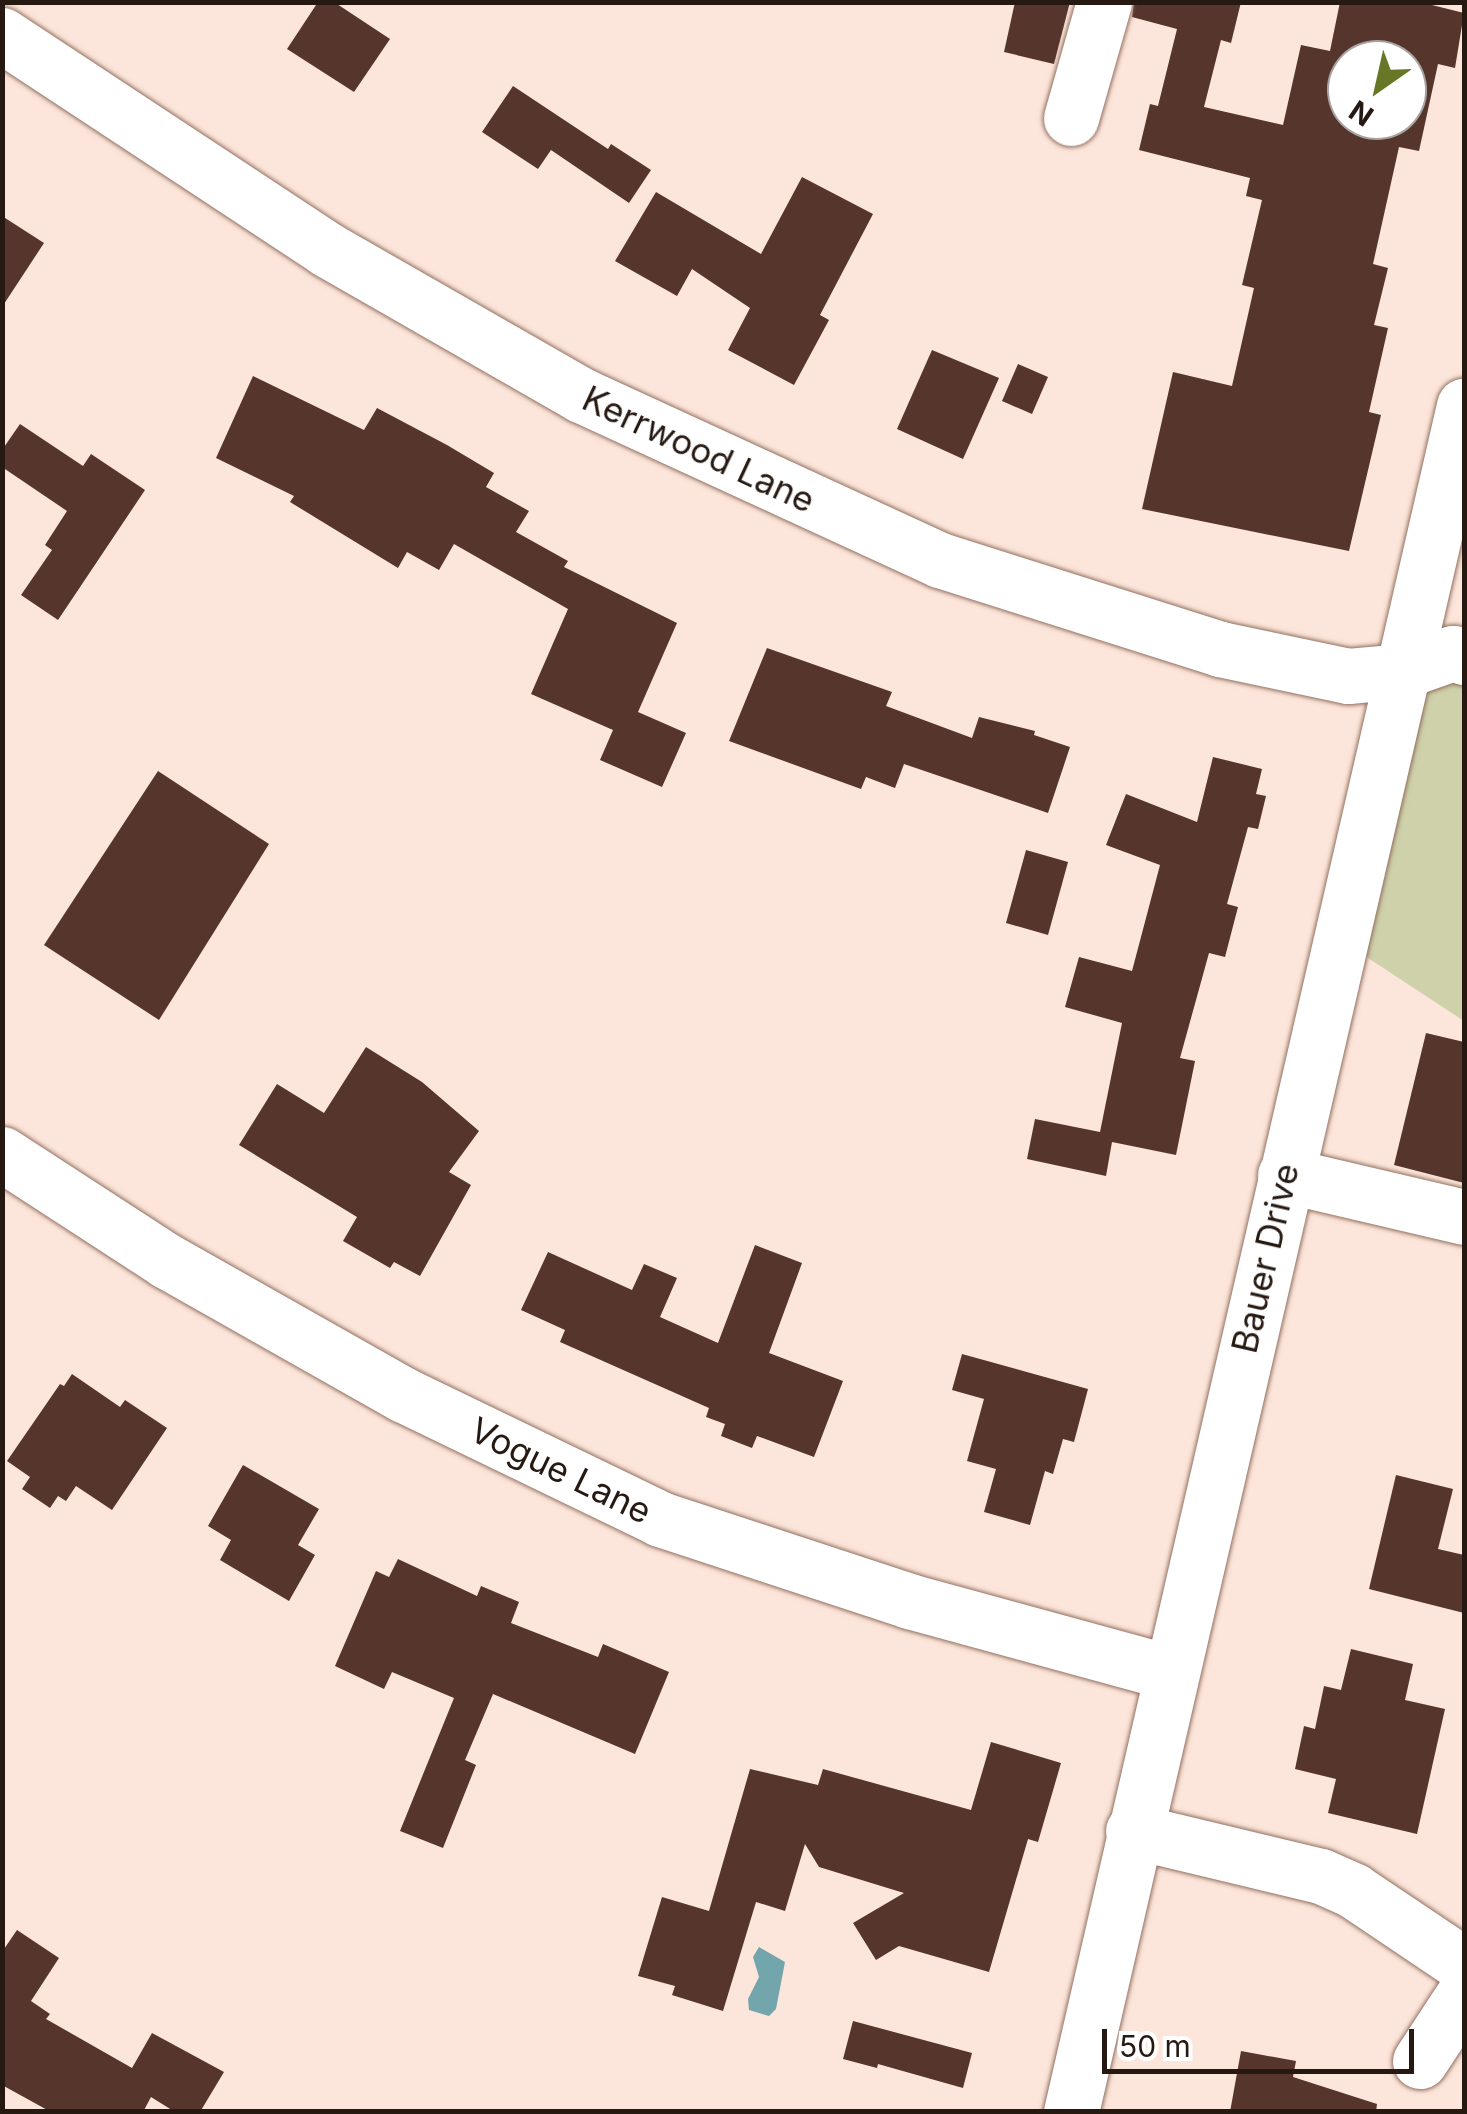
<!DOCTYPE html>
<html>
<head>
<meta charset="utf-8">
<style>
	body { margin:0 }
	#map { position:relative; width:1467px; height:2114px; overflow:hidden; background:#fce5da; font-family:Inter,sans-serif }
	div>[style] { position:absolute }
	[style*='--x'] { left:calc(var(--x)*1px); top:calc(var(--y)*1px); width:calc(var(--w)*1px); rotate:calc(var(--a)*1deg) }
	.green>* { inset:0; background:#ced1aa }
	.water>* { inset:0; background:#72a6ac }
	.building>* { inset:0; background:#55352c }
	.roads { filter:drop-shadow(0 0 2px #927060) drop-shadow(0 0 2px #927060) }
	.minor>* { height:55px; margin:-27.5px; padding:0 27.5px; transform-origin:27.5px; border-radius:27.5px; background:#fff }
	span { translate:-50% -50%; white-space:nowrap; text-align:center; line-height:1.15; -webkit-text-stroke:10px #fff; paint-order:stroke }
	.street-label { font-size:35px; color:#261912 }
	.frame { position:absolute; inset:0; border:5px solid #261912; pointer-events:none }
	.north { position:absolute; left:1327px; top:40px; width:100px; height:100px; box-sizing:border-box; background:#fff; border:2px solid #a8a3a0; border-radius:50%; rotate:214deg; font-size:28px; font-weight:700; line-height:40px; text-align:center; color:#261912 }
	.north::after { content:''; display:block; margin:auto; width:35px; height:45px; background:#667726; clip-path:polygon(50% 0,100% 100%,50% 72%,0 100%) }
	.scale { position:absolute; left:1102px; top:2029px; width:312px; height:45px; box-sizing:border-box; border:5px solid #261912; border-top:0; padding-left:12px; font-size:30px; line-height:35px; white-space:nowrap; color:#261912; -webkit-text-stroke:8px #fff; paint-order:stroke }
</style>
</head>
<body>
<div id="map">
	<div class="green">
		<i style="clip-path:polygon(1455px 679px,1464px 685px,1464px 1021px,1362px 954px,1426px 692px)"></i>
	</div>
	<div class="water">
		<i style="clip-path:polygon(759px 1947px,785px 1962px,776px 2009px,769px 2016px,749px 2010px,748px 1999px,759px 1977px,753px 1957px)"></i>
	</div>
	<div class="building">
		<i style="clip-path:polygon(318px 2px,334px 2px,390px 39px,354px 92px,287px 49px)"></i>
		<i style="clip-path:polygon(1015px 2px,1070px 2px,1054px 64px,1004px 52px)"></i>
		<i style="clip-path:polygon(evenodd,1134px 2px,1241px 2px,1231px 43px,1221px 40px,1204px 107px,1283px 125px,1301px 45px,1330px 51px,1340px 2px,1420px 2px,1464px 13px,1455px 68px,1438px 64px,1419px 151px,1399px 147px,1373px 264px,1388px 268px,1374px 325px,1388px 328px,1369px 412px,1381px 415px,1349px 551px,1142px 509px,1173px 372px,1232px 386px,1254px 288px,1242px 285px,1262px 200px,1246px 196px,1250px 178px,1139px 150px,1150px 104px,1158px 106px,1177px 29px,1132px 17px,1134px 2px,1347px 60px,1407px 60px,1407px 120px,1347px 120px,1347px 60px)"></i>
		<i style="clip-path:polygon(513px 86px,608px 149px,611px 144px,651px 170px,629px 203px,551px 150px,538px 169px,482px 132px)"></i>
		<i style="clip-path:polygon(802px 177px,873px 214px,820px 315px,829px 320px,794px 385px,728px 350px,750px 308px,692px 269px,677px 296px,615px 261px,656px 192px,761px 254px)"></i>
		<i style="clip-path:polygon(2px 216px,44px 243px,2px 307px)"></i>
		<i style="clip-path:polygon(932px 350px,999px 378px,963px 459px,897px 429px)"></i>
		<i style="clip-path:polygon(1018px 364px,1048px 377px,1032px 414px,1002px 401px)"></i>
		<i style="clip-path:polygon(253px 376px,364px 430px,377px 408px,447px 445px,494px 473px,486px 487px,529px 511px,516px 532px,568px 561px,564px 567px,677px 623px,638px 712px,686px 733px,662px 787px,600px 760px,613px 730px,531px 694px,568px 609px,454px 544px,439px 570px,407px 552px,398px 568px,290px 502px,294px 496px,216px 458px)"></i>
		<i style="clip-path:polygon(20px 424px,83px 466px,91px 454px,145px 490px,58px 620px,21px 595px,52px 550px,45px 545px,67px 511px,2px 467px,2px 450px)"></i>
		<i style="clip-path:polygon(767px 648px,892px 692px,886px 706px,972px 738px,979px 717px,1035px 731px,1034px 735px,1070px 747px,1048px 813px,904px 764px,895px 788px,866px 777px,861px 789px,729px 741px)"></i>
		<i style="clip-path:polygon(1213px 757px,1262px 769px,1256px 794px,1266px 796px,1258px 829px,1248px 827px,1227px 904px,1238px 907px,1225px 957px,1209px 953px,1180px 1058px,1195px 1061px,1176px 1155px,1112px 1142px,1106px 1176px,1027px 1159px,1035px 1119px,1100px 1132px,1122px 1023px,1065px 1007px,1079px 957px,1132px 971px,1160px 865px,1106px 845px,1126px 794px,1197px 822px)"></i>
		<i style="clip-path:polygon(158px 771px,269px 844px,159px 1020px,44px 945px)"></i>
		<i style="clip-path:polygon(1026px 850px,1068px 862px,1048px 935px,1006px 923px)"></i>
		<i style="clip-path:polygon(1426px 1033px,1464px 1042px,1464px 1183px,1394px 1165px)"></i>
		<i style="clip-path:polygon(366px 1047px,422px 1082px,479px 1131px,449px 1172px,471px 1185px,420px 1276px,394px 1262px,390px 1268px,343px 1241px,357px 1217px,239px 1145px,277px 1084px,324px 1113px)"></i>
		<i style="clip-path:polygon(755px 1245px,802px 1263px,769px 1353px,843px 1381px,814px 1457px,757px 1436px,752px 1448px,721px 1436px,725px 1424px,706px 1417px,709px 1408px,560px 1342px,565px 1330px,521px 1310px,548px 1252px,632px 1290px,644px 1264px,677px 1278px,660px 1317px,718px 1343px)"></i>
		<i style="clip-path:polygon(962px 1354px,1088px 1389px,1074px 1442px,1063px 1439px,1053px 1474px,1045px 1471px,1030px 1525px,984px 1512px,996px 1469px,967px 1461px,984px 1399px,952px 1390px)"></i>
		<i style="clip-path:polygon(72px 1374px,120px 1407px,125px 1400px,167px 1428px,112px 1510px,76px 1486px,66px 1501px,58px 1496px,50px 1508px,22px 1489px,30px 1477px,7px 1461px,60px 1384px,64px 1386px)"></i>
		<i style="clip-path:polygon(243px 1465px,319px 1509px,298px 1545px,315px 1555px,289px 1601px,220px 1560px,231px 1540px,208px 1526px)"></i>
		<i style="clip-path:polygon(1396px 1475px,1453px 1489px,1438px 1549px,1464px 1555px,1464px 1613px,1369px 1589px)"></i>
		<i style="clip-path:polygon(398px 1559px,477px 1596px,481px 1586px,519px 1602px,511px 1623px,598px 1657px,603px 1644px,669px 1672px,635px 1754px,493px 1694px,465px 1760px,476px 1765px,443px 1848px,400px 1831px,454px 1698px,392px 1672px,384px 1689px,335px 1666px,376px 1571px,389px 1577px)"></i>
		<i style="clip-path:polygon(1351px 1649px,1413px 1664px,1405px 1700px,1445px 1709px,1417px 1834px,1328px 1813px,1336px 1779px,1295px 1769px,1304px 1726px,1315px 1729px,1324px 1686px,1341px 1690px)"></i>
		<i style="clip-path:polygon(991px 1742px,1061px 1763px,1038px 1842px,1028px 1839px,989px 1972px,899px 1946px,876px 1960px,853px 1923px,904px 1893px,819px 1867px,805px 1844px,785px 1911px,756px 1902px,723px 2011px,672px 1995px,675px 1986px,638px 1976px,662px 1897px,709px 1911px,750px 1769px,818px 1785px,823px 1769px,971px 1810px)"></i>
		<i style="clip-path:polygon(17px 1930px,59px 1958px,31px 2001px,50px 2014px,46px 2019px,132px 2068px,152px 2033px,224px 2072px,200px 2112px,175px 2112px,151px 2097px,143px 2112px,51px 2112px,2px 2085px,2px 1952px)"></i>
		<i style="clip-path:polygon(853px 2021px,972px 2053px,963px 2088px,878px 2064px,877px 2068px,843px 2059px)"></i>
		<i style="clip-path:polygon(1241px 2051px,1296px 2061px,1293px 2077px,1377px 2104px,1376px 2112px,1230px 2112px)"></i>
	</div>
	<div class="roads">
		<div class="minor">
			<i style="--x:2;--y:35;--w:391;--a:33.4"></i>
			<i style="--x:328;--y:250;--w:292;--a:29.8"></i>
			<i style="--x:581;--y:395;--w:395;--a:24.7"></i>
			<i style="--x:940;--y:560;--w:294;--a:17.6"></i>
			<i style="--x:1220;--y:649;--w:131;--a:11.9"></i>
			<i style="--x:1348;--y:676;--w:54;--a:-5.3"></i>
			<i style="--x:1402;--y:671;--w:54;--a:-19.4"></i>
			<i style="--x:1453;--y:653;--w:12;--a:20"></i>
			<i style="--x:1071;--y:118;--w:121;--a:-74.1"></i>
			<i style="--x:2;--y:1154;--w:197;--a:33"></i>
			<i style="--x:167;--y:1261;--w:272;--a:29.5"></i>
			<i style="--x:404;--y:1395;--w:284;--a:25.8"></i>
			<i style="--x:660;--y:1519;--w:262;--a:18.2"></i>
			<i style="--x:909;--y:1601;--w:270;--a:15.3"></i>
			<i style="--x:1285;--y:1175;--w:184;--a:13.2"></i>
			<i style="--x:1133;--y:1831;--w:193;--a:13.5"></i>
			<i style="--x:1321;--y:1876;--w:36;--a:24"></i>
			<i style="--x:1354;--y:1891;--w:133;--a:33.9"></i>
			<i style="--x:1420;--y:2061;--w:80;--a:-56.7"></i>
			<i style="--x:1071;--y:2112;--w:1751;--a:-77.03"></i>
		</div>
	</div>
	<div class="street-label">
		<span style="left:699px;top:449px;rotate:25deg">Kerrwood Lane</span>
		<span style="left:1265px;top:1258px;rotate:-77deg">Bauer Drive</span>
		<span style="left:561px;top:1470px;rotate:26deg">Vogue Lane</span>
	</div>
	<div class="frame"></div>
	<div class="north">N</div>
	<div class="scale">50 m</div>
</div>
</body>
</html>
